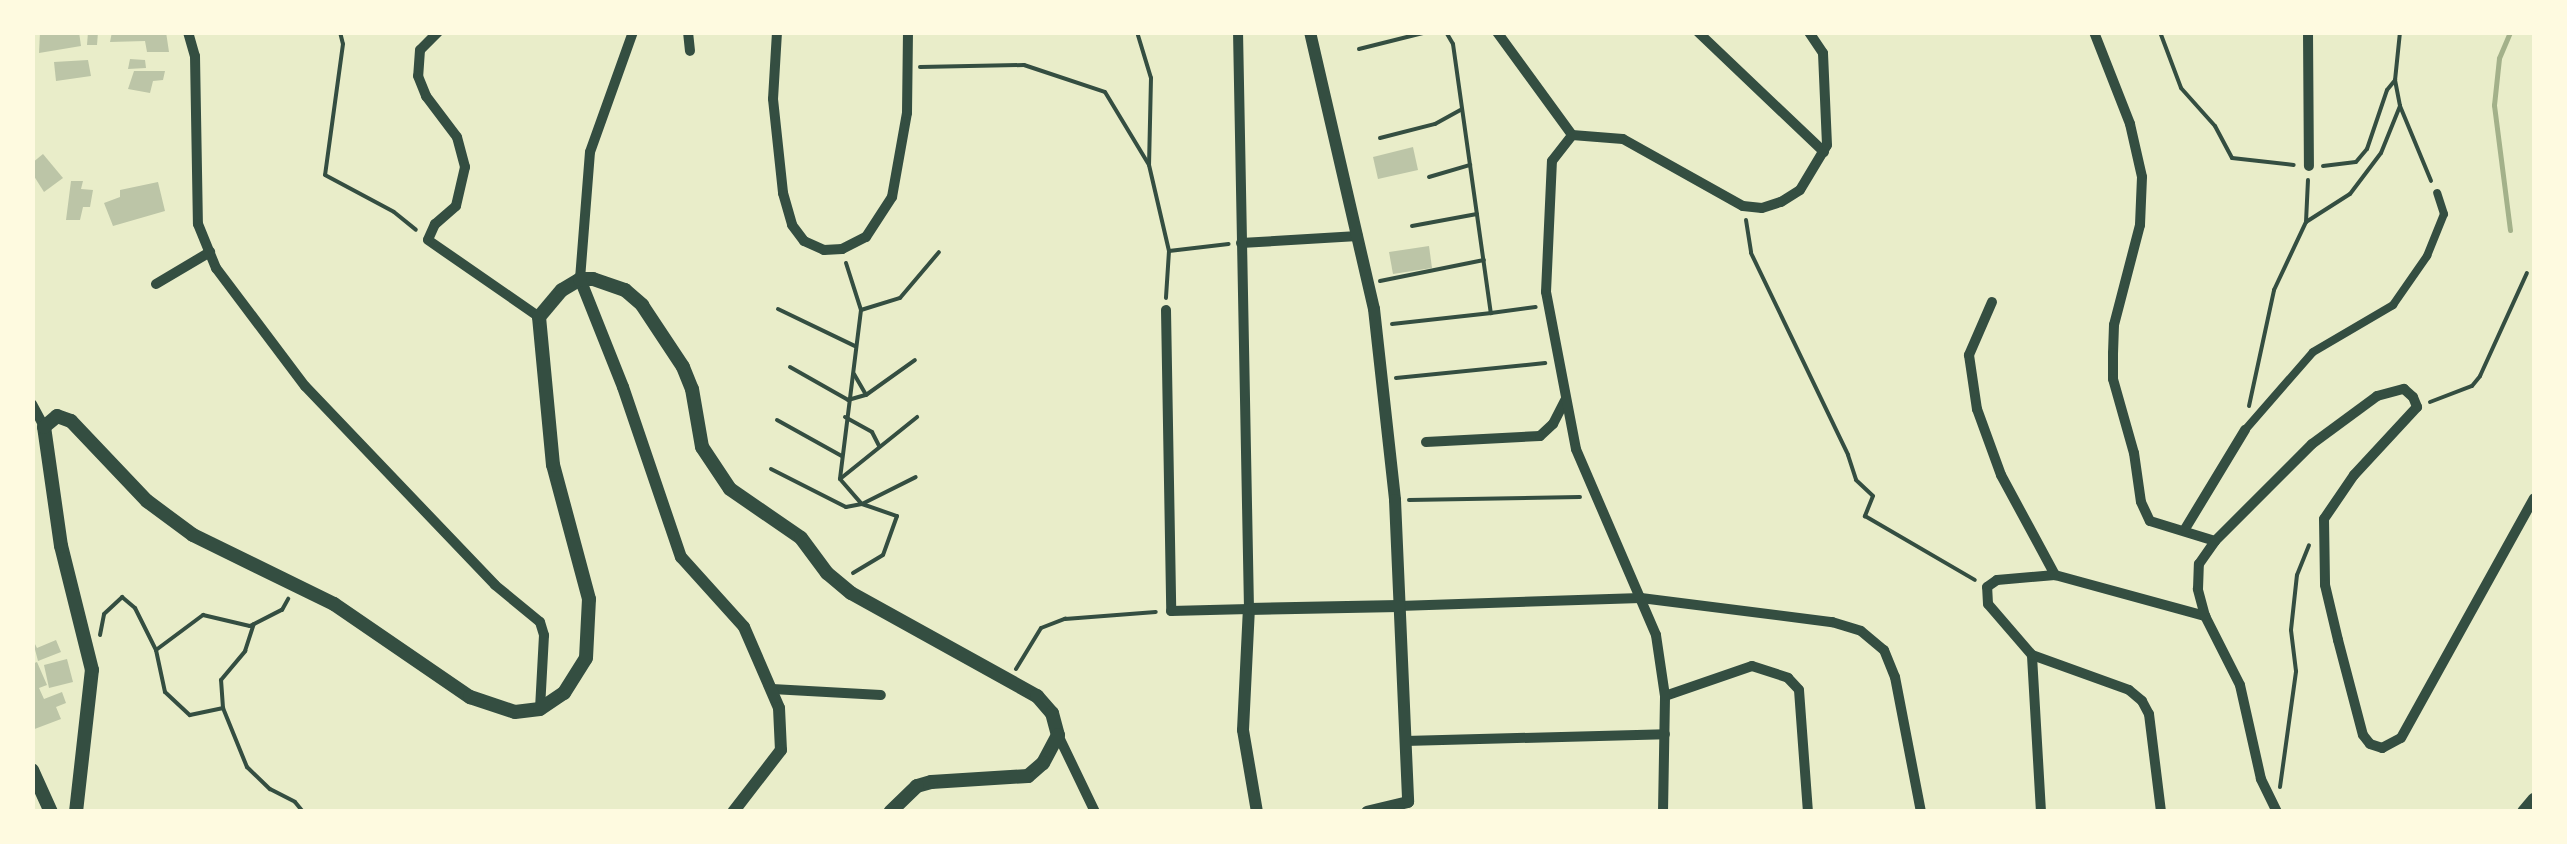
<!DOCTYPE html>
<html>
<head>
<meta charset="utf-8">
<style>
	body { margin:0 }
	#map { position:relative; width:2567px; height:844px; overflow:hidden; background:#e9edc9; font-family:"Fira Sans",sans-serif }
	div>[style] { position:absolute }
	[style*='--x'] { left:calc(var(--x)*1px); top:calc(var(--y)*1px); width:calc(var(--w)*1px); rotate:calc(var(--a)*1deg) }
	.stream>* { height:5px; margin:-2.5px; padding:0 2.5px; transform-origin:2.5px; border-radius:2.5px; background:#a3b18a }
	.building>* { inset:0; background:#bcc5a7 }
	.path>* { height:4px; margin:-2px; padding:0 2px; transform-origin:2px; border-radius:2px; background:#344e41 }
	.pedestrian>* { height:8px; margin:-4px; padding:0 4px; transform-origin:4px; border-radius:4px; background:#344e41 }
	.minor>* { height:10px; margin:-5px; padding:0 5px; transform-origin:5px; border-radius:5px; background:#344e41 }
	.tertiary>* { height:12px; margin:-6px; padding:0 6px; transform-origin:6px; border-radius:6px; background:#344e41 }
	.secondary>* { height:14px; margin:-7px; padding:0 7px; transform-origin:7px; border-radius:7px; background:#344e41 }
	span { translate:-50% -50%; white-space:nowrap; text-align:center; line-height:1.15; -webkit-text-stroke:10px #fefae0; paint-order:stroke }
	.frame { position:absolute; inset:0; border:35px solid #fefae0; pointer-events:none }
</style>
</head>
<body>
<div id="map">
	<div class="stream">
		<i style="--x:2510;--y:230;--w:126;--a:-97.3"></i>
		<i style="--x:2494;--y:105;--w:47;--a:-83.9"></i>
		<i style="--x:2499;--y:58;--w:28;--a:-67"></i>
	</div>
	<div class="building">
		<i style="clip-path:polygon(40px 32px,79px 32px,81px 46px,39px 53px)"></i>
		<i style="clip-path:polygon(88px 32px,98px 32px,97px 45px,87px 45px)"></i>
		<i style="clip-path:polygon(112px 32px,166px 32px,169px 52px,147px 52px,145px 41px,110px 42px)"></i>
		<i style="clip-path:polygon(130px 59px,145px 60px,146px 68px,128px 69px)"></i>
		<i style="clip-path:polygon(88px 60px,91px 76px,56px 81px,54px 62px)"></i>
		<i style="clip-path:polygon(134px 71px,165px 71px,163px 80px,153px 81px,150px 93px,128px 89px)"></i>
		<i style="clip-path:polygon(1413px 147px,1418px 170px,1378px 179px,1373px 157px)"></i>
		<i style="clip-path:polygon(43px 154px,63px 178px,44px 192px,32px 173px,32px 163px)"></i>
		<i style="clip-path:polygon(71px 181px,83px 181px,81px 189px,93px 190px,90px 207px,83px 207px,80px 220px,66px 220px)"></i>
		<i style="clip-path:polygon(158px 182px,165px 211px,113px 226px,104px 203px,120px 197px,120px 190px)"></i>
		<i style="clip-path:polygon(1429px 246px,1432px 268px,1393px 274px,1389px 252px)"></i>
		<i style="clip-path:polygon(32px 638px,37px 648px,56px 640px,61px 652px,38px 661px)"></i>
		<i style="clip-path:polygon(67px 659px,73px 682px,49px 688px,44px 665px)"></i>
		<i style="clip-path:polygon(37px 662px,47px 685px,39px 688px,44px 699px,62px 692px,66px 703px,56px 707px,61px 719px,32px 730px,32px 664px)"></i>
	</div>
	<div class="path">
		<i style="--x:340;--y:32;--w:12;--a:76"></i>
		<i style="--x:343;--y:44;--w:132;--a:97.8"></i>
		<i style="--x:325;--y:175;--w:78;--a:28.2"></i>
		<i style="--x:394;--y:212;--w:28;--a:39"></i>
		<i style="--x:1137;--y:32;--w:48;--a:73.1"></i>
		<i style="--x:1151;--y:78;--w:87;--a:91.3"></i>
		<i style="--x:1149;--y:165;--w:88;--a:76.9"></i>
		<i style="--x:1169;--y:251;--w:47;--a:93.7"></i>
		<i style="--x:1446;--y:32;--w:14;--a:60"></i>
		<i style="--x:1453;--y:44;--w:272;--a:82"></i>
		<i style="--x:1491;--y:313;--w:45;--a:-7.6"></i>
		<i style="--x:2160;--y:32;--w:60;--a:69.4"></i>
		<i style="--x:2181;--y:88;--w:51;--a:48.2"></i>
		<i style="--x:2215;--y:126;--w:36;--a:62"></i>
		<i style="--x:2232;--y:158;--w:62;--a:6.4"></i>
		<i style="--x:2400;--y:32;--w:48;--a:95.9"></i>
		<i style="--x:2395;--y:80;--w:26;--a:79"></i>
		<i style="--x:2400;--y:106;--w:81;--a:67.5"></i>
		<i style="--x:1359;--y:49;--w:70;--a:-14"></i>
		<i style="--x:920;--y:67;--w:104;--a:-1.1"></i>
		<i style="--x:1024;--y:65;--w:85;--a:18.4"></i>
		<i style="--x:1105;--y:92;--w:85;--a:58.9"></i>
		<i style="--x:1380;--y:138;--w:57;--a:-14.3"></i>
		<i style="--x:1435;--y:124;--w:29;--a:-29"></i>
		<i style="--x:2323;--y:166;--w:33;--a:-7"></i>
		<i style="--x:2356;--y:162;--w:17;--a:-50"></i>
		<i style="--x:2367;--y:149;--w:62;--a:-71.3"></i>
		<i style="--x:2387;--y:90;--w:13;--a:-51"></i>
		<i style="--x:1429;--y:177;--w:43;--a:-16.3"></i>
		<i style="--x:1746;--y:220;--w:33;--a:81"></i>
		<i style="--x:1751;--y:253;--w:224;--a:64.3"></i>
		<i style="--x:1848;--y:455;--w:26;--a:72"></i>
		<i style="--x:1856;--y:480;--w:23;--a:43"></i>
		<i style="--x:1873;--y:496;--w:22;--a:112"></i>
		<i style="--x:1865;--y:516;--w:127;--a:30.2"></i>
		<i style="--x:2306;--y:222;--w:52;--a:-32.5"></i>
		<i style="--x:2350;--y:194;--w:51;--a:-52.9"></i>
		<i style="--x:2381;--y:153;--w:51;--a:-68"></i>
		<i style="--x:1412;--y:226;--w:66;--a:-10.5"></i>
		<i style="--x:1169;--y:251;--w:60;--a:-6.7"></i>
		<i style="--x:846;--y:263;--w:49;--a:72.3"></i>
		<i style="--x:861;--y:310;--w:170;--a:97.1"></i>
		<i style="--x:840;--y:479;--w:33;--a:49"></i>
		<i style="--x:862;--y:504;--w:37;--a:19"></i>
		<i style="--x:897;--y:516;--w:41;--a:109.7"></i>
		<i style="--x:883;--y:555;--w:35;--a:149"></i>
		<i style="--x:1380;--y:281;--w:106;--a:-11.4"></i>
		<i style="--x:778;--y:309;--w:85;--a:25.7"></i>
		<i style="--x:861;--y:310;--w:41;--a:-17.1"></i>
		<i style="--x:900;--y:298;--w:60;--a:-49.7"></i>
		<i style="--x:1392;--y:324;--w:100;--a:-6.3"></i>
		<i style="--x:790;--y:367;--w:67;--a:29.6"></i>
		<i style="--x:848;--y:400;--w:19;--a:-16"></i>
		<i style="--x:854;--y:374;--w:24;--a:60"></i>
		<i style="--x:866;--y:395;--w:60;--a:-35.5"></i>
		<i style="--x:1396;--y:378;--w:150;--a:-5.7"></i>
		<i style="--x:2430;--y:402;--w:45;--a:-20.9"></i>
		<i style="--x:2472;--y:386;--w:13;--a:-51"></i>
		<i style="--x:2480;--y:376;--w:113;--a:-65.5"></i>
		<i style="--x:2249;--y:406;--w:119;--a:-77.8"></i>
		<i style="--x:2274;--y:290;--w:75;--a:-64.8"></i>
		<i style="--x:2306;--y:222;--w:42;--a:-87.3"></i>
		<i style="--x:845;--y:417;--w:31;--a:29"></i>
		<i style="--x:872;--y:432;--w:16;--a:63"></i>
		<i style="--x:777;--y:420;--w:74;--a:29"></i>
		<i style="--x:771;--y:469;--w:84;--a:26.9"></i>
		<i style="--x:846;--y:507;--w:16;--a:-11"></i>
		<i style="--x:862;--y:504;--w:60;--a:-26.6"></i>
		<i style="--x:840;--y:479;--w:99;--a:-38.8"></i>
		<i style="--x:1409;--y:500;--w:171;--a:-1"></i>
		<i style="--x:100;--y:635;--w:21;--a:-79"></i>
		<i style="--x:104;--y:614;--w:25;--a:-43"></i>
		<i style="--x:122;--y:597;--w:17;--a:40"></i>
		<i style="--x:135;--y:608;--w:47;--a:63.4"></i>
		<i style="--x:156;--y:650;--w:59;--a:-36.7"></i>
		<i style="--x:203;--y:615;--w:48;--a:13.2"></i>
		<i style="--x:250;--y:626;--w:36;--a:-27"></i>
		<i style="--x:282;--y:610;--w:13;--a:-61"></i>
		<i style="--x:156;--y:650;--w:43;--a:77.9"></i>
		<i style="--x:165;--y:692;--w:34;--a:43"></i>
		<i style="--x:190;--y:715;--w:34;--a:-12"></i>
		<i style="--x:223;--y:708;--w:64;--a:67.9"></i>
		<i style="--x:247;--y:767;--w:32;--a:44"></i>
		<i style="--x:270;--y:789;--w:28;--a:27"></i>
		<i style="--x:295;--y:802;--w:13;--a:51"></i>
		<i style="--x:1016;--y:669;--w:48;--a:-58.6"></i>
		<i style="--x:1041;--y:628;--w:26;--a:-21"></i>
		<i style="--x:1065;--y:619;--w:91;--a:-4.4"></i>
		<i style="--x:223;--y:708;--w:28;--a:-94"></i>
		<i style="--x:221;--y:680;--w:38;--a:-50"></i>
		<i style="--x:245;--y:651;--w:28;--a:-72"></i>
		<i style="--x:2280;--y:787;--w:117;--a:-82.1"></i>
		<i style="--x:2296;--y:671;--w:41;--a:-97"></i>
		<i style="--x:2291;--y:630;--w:55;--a:-83.8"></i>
		<i style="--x:2297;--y:575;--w:32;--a:-68"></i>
	</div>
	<div class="pedestrian">
		<i style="--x:2245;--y:430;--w:103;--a:-48.9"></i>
		<i style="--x:2313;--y:352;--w:93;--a:-30.4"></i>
		<i style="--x:2393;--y:305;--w:60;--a:-55.2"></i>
		<i style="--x:2427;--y:256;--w:45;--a:-68"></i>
		<i style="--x:2444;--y:214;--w:22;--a:-108"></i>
	</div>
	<div class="minor">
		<i style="--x:188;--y:32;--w:25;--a:74"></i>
		<i style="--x:195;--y:56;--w:168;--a:89"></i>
		<i style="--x:198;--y:224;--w:48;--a:67.8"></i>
		<i style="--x:216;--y:268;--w:148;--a:53"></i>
		<i style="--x:305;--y:386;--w:275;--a:46.3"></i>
		<i style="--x:495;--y:585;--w:58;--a:39.4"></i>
		<i style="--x:540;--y:622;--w:14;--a:73"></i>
		<i style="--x:544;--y:635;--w:74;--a:93.1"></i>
		<i style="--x:438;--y:32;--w:25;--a:135"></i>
		<i style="--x:420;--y:50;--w:26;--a:94"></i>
		<i style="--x:418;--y:76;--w:22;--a:68"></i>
		<i style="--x:426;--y:96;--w:51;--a:52.9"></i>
		<i style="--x:457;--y:137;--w:31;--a:75"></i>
		<i style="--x:465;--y:167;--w:40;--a:103"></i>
		<i style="--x:456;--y:206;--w:28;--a:139"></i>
		<i style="--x:435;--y:224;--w:17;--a:114"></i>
		<i style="--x:428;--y:240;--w:135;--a:34.7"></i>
		<i style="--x:688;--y:32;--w:19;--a:84"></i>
		<i style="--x:777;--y:32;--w:67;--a:93.4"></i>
		<i style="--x:773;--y:99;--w:95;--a:83.9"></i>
		<i style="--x:783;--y:193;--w:33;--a:74"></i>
		<i style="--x:792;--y:225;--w:20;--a:53"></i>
		<i style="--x:804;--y:241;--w:22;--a:24"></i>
		<i style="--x:824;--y:250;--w:18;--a:-3"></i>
		<i style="--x:842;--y:249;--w:27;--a:-27"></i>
		<i style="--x:866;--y:237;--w:48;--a:-57"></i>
		<i style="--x:892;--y:197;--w:85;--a:-79.9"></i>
		<i style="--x:907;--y:113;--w:81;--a:-89.3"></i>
		<i style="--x:1497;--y:32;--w:127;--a:53.9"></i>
		<i style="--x:1698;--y:32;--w:174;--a:43.6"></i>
		<i style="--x:2094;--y:32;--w:99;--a:68.6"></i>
		<i style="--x:2130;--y:124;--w:54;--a:77.2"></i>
		<i style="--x:2142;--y:177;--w:48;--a:92.4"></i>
		<i style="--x:2140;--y:225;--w:103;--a:104.6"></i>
		<i style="--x:2114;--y:325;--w:28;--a:92"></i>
		<i style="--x:2113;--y:353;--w:26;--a:90"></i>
		<i style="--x:2113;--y:379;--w:77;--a:74.2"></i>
		<i style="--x:2134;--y:453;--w:49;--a:81.9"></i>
		<i style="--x:2141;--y:502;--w:21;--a:65"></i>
		<i style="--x:2150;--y:521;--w:68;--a:17.1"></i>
		<i style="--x:2308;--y:32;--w:134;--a:89.6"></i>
		<i style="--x:1241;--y:243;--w:117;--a:-3.4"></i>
		<i style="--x:580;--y:279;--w:127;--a:-85.5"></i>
		<i style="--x:590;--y:152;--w:127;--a:-70.3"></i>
		<i style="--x:156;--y:284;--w:63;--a:-30.7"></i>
		<i style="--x:1992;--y:302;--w:58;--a:113.5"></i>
		<i style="--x:1969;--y:355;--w:55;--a:81.6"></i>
		<i style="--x:1977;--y:409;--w:70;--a:70"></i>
		<i style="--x:2001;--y:475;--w:114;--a:61.6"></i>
		<i style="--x:1166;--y:310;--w:301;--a:89"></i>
		<i style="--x:1171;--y:611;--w:78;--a:-1.5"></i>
		<i style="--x:1249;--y:609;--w:577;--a:-91.09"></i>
		<i style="--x:32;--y:404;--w:26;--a:62"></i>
		<i style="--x:1426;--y:442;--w:114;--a:-3"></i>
		<i style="--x:1540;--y:436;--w:18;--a:-43"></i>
		<i style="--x:1553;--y:424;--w:27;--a:-63"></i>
		<i style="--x:2185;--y:529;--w:116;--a:-58.8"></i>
		<i style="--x:1399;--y:606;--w:242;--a:-1.9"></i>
		<i style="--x:1641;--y:598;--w:193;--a:7.2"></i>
		<i style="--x:1832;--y:622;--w:30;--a:17"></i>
		<i style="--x:1861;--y:631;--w:30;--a:40"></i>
		<i style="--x:1884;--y:650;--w:29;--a:68"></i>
		<i style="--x:1895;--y:677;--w:137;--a:79.1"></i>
		<i style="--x:2032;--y:655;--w:103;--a:19.8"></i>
		<i style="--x:2129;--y:690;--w:17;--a:40"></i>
		<i style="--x:2142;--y:701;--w:15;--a:62"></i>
		<i style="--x:2149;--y:714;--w:99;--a:83"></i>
		<i style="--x:772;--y:689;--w:109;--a:3.2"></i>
		<i style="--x:1665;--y:696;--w:92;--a:-19"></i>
		<i style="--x:1752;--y:666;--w:38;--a:18"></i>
		<i style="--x:1788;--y:678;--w:16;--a:47"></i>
		<i style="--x:1799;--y:690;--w:122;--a:85.8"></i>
		<i style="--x:1058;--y:735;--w:85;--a:64.3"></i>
		<i style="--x:1405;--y:741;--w:260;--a:-1.5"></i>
		<i style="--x:1663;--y:812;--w:116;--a:-89"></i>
		<i style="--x:1665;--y:696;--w:62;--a:-98.4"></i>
		<i style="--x:1656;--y:635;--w:202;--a:-113.3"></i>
		<i style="--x:1576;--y:449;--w:160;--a:-100.8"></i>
		<i style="--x:1546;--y:292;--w:131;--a:-87.4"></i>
		<i style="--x:1552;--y:161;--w:33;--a:-52"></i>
		<i style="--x:1572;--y:135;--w:51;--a:4.5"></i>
		<i style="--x:1623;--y:139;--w:137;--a:29.2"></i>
		<i style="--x:1743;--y:206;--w:19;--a:6"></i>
		<i style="--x:1762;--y:208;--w:20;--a:-18"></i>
		<i style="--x:1781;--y:202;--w:22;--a:-32"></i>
		<i style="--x:1800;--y:190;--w:52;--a:-59"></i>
		<i style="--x:1827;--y:145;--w:92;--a:-92.5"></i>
		<i style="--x:1823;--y:53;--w:25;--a:-124"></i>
		<i style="--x:2041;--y:812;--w:157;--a:-93.3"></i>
		<i style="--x:2032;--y:655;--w:67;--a:-130.8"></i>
		<i style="--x:1988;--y:604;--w:17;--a:-93"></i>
		<i style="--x:1987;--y:587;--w:12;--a:-35"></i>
		<i style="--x:1997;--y:580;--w:58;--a:-4.9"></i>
		<i style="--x:2055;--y:575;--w:156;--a:15.3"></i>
		<i style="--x:2277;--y:812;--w:37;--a:-116"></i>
		<i style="--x:2261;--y:779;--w:96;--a:-102.6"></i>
		<i style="--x:2240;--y:685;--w:77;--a:-116.9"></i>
		<i style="--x:2205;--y:616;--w:28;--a:-105"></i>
		<i style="--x:2198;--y:589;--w:25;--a:-88"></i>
		<i style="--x:2199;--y:564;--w:28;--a:-55"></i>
		<i style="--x:2215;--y:541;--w:137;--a:-45"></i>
		<i style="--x:2312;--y:444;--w:81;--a:-36.4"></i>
		<i style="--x:2377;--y:396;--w:28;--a:-15"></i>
		<i style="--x:2404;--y:389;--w:12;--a:42"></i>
		<i style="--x:2413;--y:397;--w:11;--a:68"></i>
		<i style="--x:2417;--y:407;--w:93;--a:132.8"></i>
		<i style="--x:2354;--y:475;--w:53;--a:124.3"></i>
		<i style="--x:2324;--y:519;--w:66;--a:89.1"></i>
		<i style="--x:2325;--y:585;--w:57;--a:76.7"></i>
		<i style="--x:2338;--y:640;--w:98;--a:75.3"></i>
		<i style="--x:2363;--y:735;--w:11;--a:52"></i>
		<i style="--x:2370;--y:744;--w:13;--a:18"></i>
		<i style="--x:2382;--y:748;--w:21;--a:-28"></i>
		<i style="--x:2401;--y:738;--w:274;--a:-61"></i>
	</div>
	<div class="tertiary">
		<i style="--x:1310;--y:32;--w:284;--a:77"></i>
		<i style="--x:1374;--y:309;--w:192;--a:83.7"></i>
		<i style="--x:1395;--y:500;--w:302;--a:87.5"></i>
		<i style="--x:1408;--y:802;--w:42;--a:166.3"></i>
		<i style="--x:580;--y:279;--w:116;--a:68.3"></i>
		<i style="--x:623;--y:387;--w:180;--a:71.2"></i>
		<i style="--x:681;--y:557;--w:94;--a:48"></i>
		<i style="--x:744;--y:627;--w:88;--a:66.6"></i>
		<i style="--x:779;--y:708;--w:42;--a:87.3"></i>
		<i style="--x:781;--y:750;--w:78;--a:127.7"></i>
		<i style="--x:1257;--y:812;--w:83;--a:-99.7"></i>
		<i style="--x:1243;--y:730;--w:121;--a:-87.2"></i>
		<i style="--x:1249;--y:609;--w:150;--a:-1.1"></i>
	</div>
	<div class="secondary">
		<i style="--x:32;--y:770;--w:46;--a:65.7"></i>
		<i style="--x:76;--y:812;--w:143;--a:-83.6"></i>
		<i style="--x:92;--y:670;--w:128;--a:-104"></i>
		<i style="--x:61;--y:546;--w:120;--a:-98.1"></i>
		<i style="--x:44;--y:427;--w:17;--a:-40"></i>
		<i style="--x:57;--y:416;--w:15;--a:20"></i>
		<i style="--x:71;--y:421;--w:110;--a:46.5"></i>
		<i style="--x:147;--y:501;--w:57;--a:36.5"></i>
		<i style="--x:193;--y:535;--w:157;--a:26.1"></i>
		<i style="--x:334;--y:604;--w:165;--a:34.4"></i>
		<i style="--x:470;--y:697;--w:47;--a:18.4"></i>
		<i style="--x:515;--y:712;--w:25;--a:-7"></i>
		<i style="--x:540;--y:709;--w:29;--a:-34"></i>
		<i style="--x:564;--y:693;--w:41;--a:-57.8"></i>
		<i style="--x:586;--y:658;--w:59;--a:-87.1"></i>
		<i style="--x:589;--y:599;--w:139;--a:-105"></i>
		<i style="--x:553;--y:465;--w:149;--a:-95.4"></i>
		<i style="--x:539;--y:317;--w:35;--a:-50"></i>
		<i style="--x:562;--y:290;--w:21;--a:-31"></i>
		<i style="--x:580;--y:279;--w:13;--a:0"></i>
		<i style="--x:593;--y:279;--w:34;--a:19"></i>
		<i style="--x:625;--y:290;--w:23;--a:41"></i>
		<i style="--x:642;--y:305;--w:74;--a:56.5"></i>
		<i style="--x:683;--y:367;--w:24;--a:68"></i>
		<i style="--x:692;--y:389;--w:59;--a:80.2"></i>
		<i style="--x:702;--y:447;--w:50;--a:56.3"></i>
		<i style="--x:730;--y:489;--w:86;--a:34.6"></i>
		<i style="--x:801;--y:538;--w:44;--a:53.4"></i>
		<i style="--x:827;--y:573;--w:31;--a:40"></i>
		<i style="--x:851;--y:593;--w:213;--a:29"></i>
		<i style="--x:1037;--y:696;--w:23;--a:49"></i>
		<i style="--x:1052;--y:713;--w:23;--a:75"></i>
		<i style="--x:1058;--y:735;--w:32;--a:118"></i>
		<i style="--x:1043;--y:763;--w:20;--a:139"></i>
		<i style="--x:1028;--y:776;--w:97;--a:176.5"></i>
		<i style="--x:931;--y:782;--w:15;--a:164"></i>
		<i style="--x:917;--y:786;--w:37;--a:136"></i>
		<i style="--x:2524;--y:812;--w:16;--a:-50"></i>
	</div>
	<div class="frame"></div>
</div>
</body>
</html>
